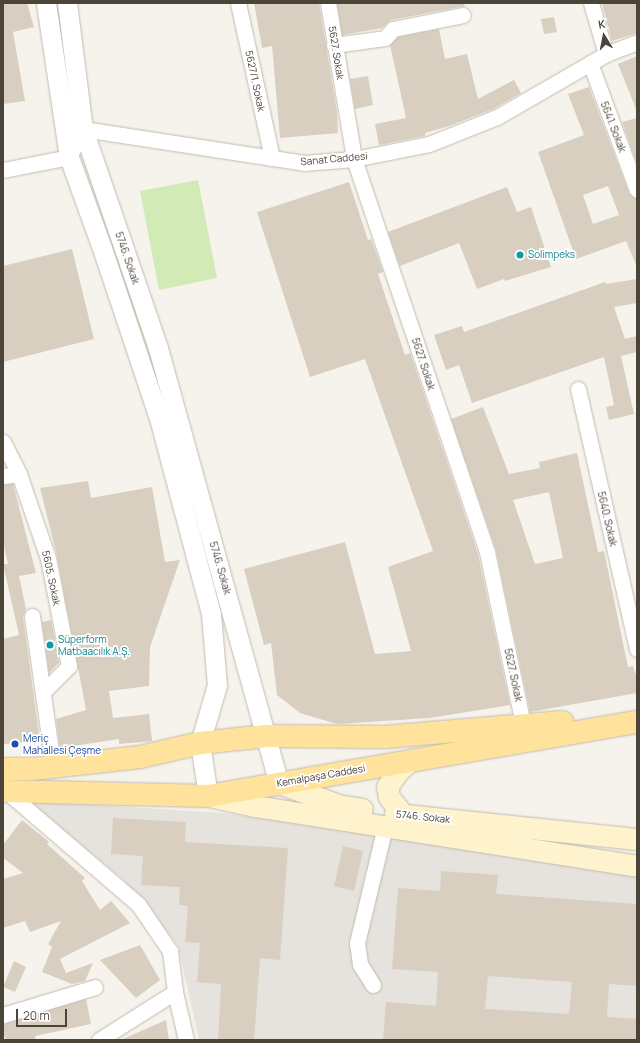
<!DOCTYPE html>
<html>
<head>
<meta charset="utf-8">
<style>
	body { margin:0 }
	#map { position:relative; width:640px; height:1043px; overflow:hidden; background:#f6f3ec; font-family:Manrope,sans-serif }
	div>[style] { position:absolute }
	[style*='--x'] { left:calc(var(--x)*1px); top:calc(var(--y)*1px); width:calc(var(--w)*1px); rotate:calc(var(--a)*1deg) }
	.industrial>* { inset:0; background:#e6e2dd }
	.green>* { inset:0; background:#d2eab5 }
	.building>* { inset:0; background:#d8cfc1 }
	.roads { filter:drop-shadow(0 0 1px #c2bbae) drop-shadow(0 0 1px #c2bbae) }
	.minor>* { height:15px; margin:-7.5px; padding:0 7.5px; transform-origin:7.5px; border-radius:7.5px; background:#fff }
	.tertiary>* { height:19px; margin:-9.5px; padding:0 9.5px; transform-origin:9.5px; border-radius:9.5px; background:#fff }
	.secondary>* { height:21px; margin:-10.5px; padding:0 10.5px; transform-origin:10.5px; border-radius:10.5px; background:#fff3cd }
	.primary>* { height:22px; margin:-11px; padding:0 11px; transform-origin:11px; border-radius:11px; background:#ffe39c }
	.dots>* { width:11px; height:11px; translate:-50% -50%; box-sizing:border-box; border:2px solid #fff; border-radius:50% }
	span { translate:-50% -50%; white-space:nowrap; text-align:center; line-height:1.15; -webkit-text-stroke:3.5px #fff; paint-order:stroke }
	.street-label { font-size:10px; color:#4b4439 }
	.culture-label { font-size:10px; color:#0d838f }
	.left { translate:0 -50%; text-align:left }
	.transit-label { font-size:10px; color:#164399 }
	.frame { position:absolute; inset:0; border:4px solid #4b4439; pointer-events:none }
	.north { position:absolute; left:584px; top:16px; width:40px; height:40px; -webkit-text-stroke:3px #fff; paint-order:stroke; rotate:350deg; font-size:11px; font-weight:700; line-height:16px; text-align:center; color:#4b4439 }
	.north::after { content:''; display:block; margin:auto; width:14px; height:18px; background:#4b4439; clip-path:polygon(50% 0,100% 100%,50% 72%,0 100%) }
	.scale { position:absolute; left:16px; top:1009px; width:51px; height:18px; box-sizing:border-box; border:2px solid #4b4439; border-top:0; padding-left:5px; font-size:12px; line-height:14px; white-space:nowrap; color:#4b4439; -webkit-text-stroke:3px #fff; paint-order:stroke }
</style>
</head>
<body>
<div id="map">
	<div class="industrial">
		<i style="clip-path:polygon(28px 801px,224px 813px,637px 874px,637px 1040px,199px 1040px,178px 945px,125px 881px)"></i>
	</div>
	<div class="green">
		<i style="clip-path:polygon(198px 180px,217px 278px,159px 290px,140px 191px)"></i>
	</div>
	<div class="building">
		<i style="clip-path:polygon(3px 3px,27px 3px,34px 27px,13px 32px,25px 101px,3px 104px)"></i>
		<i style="clip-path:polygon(254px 3px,319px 3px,337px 112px,338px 133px,280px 138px,272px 46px,262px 48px)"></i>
		<i style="clip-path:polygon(337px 3px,464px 3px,465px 6px,391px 20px,382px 28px,342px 35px)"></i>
		<i style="clip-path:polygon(602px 3px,637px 3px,637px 33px,612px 41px)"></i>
		<i style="clip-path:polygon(554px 17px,557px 32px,544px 34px,541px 19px)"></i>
		<i style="clip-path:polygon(439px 29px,445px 59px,467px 54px,478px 99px,514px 80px,521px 93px,493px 109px,449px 126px,425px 133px,425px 136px,379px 145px,375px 124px,406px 118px,390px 45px,398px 37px)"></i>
		<i style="clip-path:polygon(637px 56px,637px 108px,636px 109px,618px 64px)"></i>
		<i style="clip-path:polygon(368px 76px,373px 105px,355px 109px,350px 79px)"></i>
		<i style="clip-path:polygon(evenodd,589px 87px,629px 193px,637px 199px,637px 267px,626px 241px,576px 259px,538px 152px,584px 135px,568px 94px,589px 87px,608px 186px,619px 215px,593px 224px,583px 195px,608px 186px)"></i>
		<i style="clip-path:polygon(637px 118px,637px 164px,622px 122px)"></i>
		<i style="clip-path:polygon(349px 182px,368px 240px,371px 239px,383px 272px,378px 274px,405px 355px,410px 353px,478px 554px,510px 705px,430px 718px,337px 724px,300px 713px,277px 695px,271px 643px,264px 645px,244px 569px,345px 542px,375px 654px,411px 651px,388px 567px,433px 551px,365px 359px,310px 377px,257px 212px)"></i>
		<i style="clip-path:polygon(507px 187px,517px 212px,531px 207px,551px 267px,505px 281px,504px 279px,477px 289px,459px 243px,400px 266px,388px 232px)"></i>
		<i style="clip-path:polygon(72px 249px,94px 339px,3px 362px,3px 266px)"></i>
		<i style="clip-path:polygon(637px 279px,637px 303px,614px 307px,625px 339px,637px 336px,637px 352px,621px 356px,634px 414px,609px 420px,606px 407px,614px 405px,604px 357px,472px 403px,459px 365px,446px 370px,434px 335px,462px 326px,464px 332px,605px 282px,606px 284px)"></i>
		<i style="clip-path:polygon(evenodd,483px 407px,509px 474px,540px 468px,539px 462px,577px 453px,598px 552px,604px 551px,628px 667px,633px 666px,637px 679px,637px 693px,530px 712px,496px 550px,451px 419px,483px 407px,549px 492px,563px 558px,535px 564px,513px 500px,549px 492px)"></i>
		<i style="clip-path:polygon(88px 481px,91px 498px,152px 487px,165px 562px,180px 560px,150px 647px,149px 686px,109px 691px,113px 718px,149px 714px,152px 741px,119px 744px,119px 739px,60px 748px,56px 719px,86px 710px,57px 556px,40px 488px)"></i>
		<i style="clip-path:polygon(13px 484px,36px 573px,19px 576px,26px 609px,23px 617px,40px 742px,3px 744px,3px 639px,19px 635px,3px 564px,8px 564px,3px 541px,3px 485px)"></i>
		<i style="clip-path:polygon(51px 620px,59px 663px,49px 673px,42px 622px)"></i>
		<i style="clip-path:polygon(113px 818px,186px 822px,185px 842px,288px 848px,280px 960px,260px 958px,254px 1040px,218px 1040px,221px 984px,197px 982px,200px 943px,185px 942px,188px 906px,179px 905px,180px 887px,141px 885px,143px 856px,111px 854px)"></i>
		<i style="clip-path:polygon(22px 820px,49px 842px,47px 844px,85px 878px,82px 881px,100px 910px,111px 901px,130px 923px,60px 959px,66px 973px,93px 963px,85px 981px,72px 984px,42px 972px,52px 947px,48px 944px,61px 921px,30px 932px,25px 921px,3px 928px,3px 879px,23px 873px,3px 858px,3px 845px)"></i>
		<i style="clip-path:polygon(343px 846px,363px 851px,354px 891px,334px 886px)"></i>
		<i style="clip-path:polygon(evenodd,441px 871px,498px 875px,496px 894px,637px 904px,637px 986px,609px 984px,607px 1017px,637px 1019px,637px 1040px,383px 1040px,386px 1002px,436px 1006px,438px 972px,392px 969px,398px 888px,440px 891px,441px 871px,488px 976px,572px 982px,569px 1014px,485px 1009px,488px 976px)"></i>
		<i style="clip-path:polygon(140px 945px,160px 980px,136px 998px,100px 960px)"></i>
		<i style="clip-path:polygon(14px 961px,26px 967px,15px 992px,3px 987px)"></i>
		<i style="clip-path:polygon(86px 999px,91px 1024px,35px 1036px,36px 1040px,6px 1040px,3px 1032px,4px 1024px)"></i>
		<i style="clip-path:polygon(166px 1020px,169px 1040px,121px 1040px,150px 1027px)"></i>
	</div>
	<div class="roads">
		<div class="minor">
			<i style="--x:238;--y:3;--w:159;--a:77.6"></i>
			<i style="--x:328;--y:3;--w:158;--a:80.5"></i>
			<i style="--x:354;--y:159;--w:415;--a:71.3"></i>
			<i style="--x:487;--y:552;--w:176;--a:78.2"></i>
			<i style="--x:591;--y:3;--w:53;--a:73.6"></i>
			<i style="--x:334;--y:45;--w:51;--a:-7.8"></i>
			<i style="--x:385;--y:38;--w:12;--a:-48"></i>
			<i style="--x:393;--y:29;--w:71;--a:-11.3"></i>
			<i style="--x:590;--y:63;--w:135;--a:69.7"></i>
			<i style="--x:3;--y:170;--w:67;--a:-11.1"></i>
			<i style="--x:69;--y:157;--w:31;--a:-63"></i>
			<i style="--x:83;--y:129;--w:224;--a:8.7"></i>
			<i style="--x:304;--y:163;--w:50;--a:-4.6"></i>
			<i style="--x:354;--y:159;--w:76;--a:-11.3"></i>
			<i style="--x:429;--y:144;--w:73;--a:-21.7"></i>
			<i style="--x:497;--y:117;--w:126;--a:-30"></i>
			<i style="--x:606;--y:54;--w:33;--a:-21"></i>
			<i style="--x:578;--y:389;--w:267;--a:77.2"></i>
			<i style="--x:3;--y:442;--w:36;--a:63"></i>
			<i style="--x:3;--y:476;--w:16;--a:-7"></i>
			<i style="--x:19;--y:474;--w:89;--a:71"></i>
			<i style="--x:48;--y:558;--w:110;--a:79"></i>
			<i style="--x:69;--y:666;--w:35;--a:135"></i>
			<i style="--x:32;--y:616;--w:151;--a:82"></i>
			<i style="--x:6;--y:791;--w:174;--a:40.6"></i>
			<i style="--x:138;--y:904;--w:57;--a:55.8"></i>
			<i style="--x:170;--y:951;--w:41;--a:83"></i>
			<i style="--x:175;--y:992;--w:49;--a:77.1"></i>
			<i style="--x:373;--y:985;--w:25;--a:-122"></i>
			<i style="--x:360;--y:964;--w:21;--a:-98"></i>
			<i style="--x:357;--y:943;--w:120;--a:-76.5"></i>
			<i style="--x:3;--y:1015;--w:96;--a:-16.9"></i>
			<i style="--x:99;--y:1040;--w:90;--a:-32.3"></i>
		</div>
		<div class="tertiary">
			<i style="--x:46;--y:3;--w:156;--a:81.5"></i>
			<i style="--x:69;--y:157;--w:97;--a:70.1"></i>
			<i style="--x:102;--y:248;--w:179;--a:71.5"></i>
			<i style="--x:159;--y:418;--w:203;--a:75.1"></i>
			<i style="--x:211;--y:614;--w:71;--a:85.2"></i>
			<i style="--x:217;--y:685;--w:60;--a:106.3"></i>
			<i style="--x:200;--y:743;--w:54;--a:81.4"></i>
			<i style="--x:67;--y:3;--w:127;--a:82.8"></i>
			<i style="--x:83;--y:129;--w:231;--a:71.1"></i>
			<i style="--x:158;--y:348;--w:452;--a:74.5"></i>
		</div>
		<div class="secondary">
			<i style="--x:279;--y:783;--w:63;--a:20.4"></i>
			<i style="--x:338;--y:805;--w:24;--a:9"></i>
			<i style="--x:209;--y:796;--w:47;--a:12.3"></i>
			<i style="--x:255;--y:806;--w:387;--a:8.9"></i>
			<i style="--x:395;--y:814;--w:243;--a:5.9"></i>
			<i style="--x:403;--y:815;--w:23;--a:-128"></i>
			<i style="--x:389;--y:797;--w:10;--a:-101"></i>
			<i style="--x:387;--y:787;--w:19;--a:-55"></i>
			<i style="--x:398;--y:771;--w:18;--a:-41"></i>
		</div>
		<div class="primary">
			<i style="--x:3;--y:769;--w:29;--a:0"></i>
			<i style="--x:32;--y:769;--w:109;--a:-6.3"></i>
			<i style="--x:140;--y:757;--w:62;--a:-13.1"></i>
			<i style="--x:200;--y:743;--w:67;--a:-6"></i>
			<i style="--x:267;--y:736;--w:117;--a:0.5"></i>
			<i style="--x:384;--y:737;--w:179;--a:-4.8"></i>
			<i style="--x:3;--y:791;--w:205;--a:1.4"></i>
			<i style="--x:208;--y:796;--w:435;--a:-9.8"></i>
		</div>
	</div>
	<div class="dots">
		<i style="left:520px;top:255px;background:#0f9aa8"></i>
		<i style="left:50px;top:645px;background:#0f9aa8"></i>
		<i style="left:15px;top:744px;background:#1a4fb4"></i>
	</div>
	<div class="street-label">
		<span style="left:336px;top:53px;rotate:81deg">5627. Sokak</span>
		<span style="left:255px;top:81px;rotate:78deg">5627/1. Sokak</span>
		<span style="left:613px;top:127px;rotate:69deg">5641. Sokak</span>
		<span style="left:334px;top:159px;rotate:-5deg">Sanat Caddesi</span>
		<span style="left:127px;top:258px;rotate:71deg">5746. Sokak</span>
		<span style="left:423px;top:364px;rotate:72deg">5627. Sokak</span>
		<span style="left:607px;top:519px;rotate:77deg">5640. Sokak</span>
		<span style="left:220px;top:568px;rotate:74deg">5746. Sokak</span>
		<span style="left:51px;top:578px;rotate:78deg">5605. Sokak</span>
		<span style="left:513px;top:675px;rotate:78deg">5627. Sokak</span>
		<span style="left:321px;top:776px;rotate:-10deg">Kemalpaşa Caddesi</span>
		<span style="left:423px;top:817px;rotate:6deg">5746. Sokak</span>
	</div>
	<div class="culture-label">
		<span class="left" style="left:528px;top:255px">Solimpeks</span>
		<span class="left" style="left:58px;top:645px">Süperform<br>Matbaacılık A.Ş.</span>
	</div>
	<div class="transit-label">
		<span class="left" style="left:23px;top:744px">Meriç<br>Mahallesi Çeşme</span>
	</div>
	<div class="frame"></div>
	<div class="north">K</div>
	<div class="scale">20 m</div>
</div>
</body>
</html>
